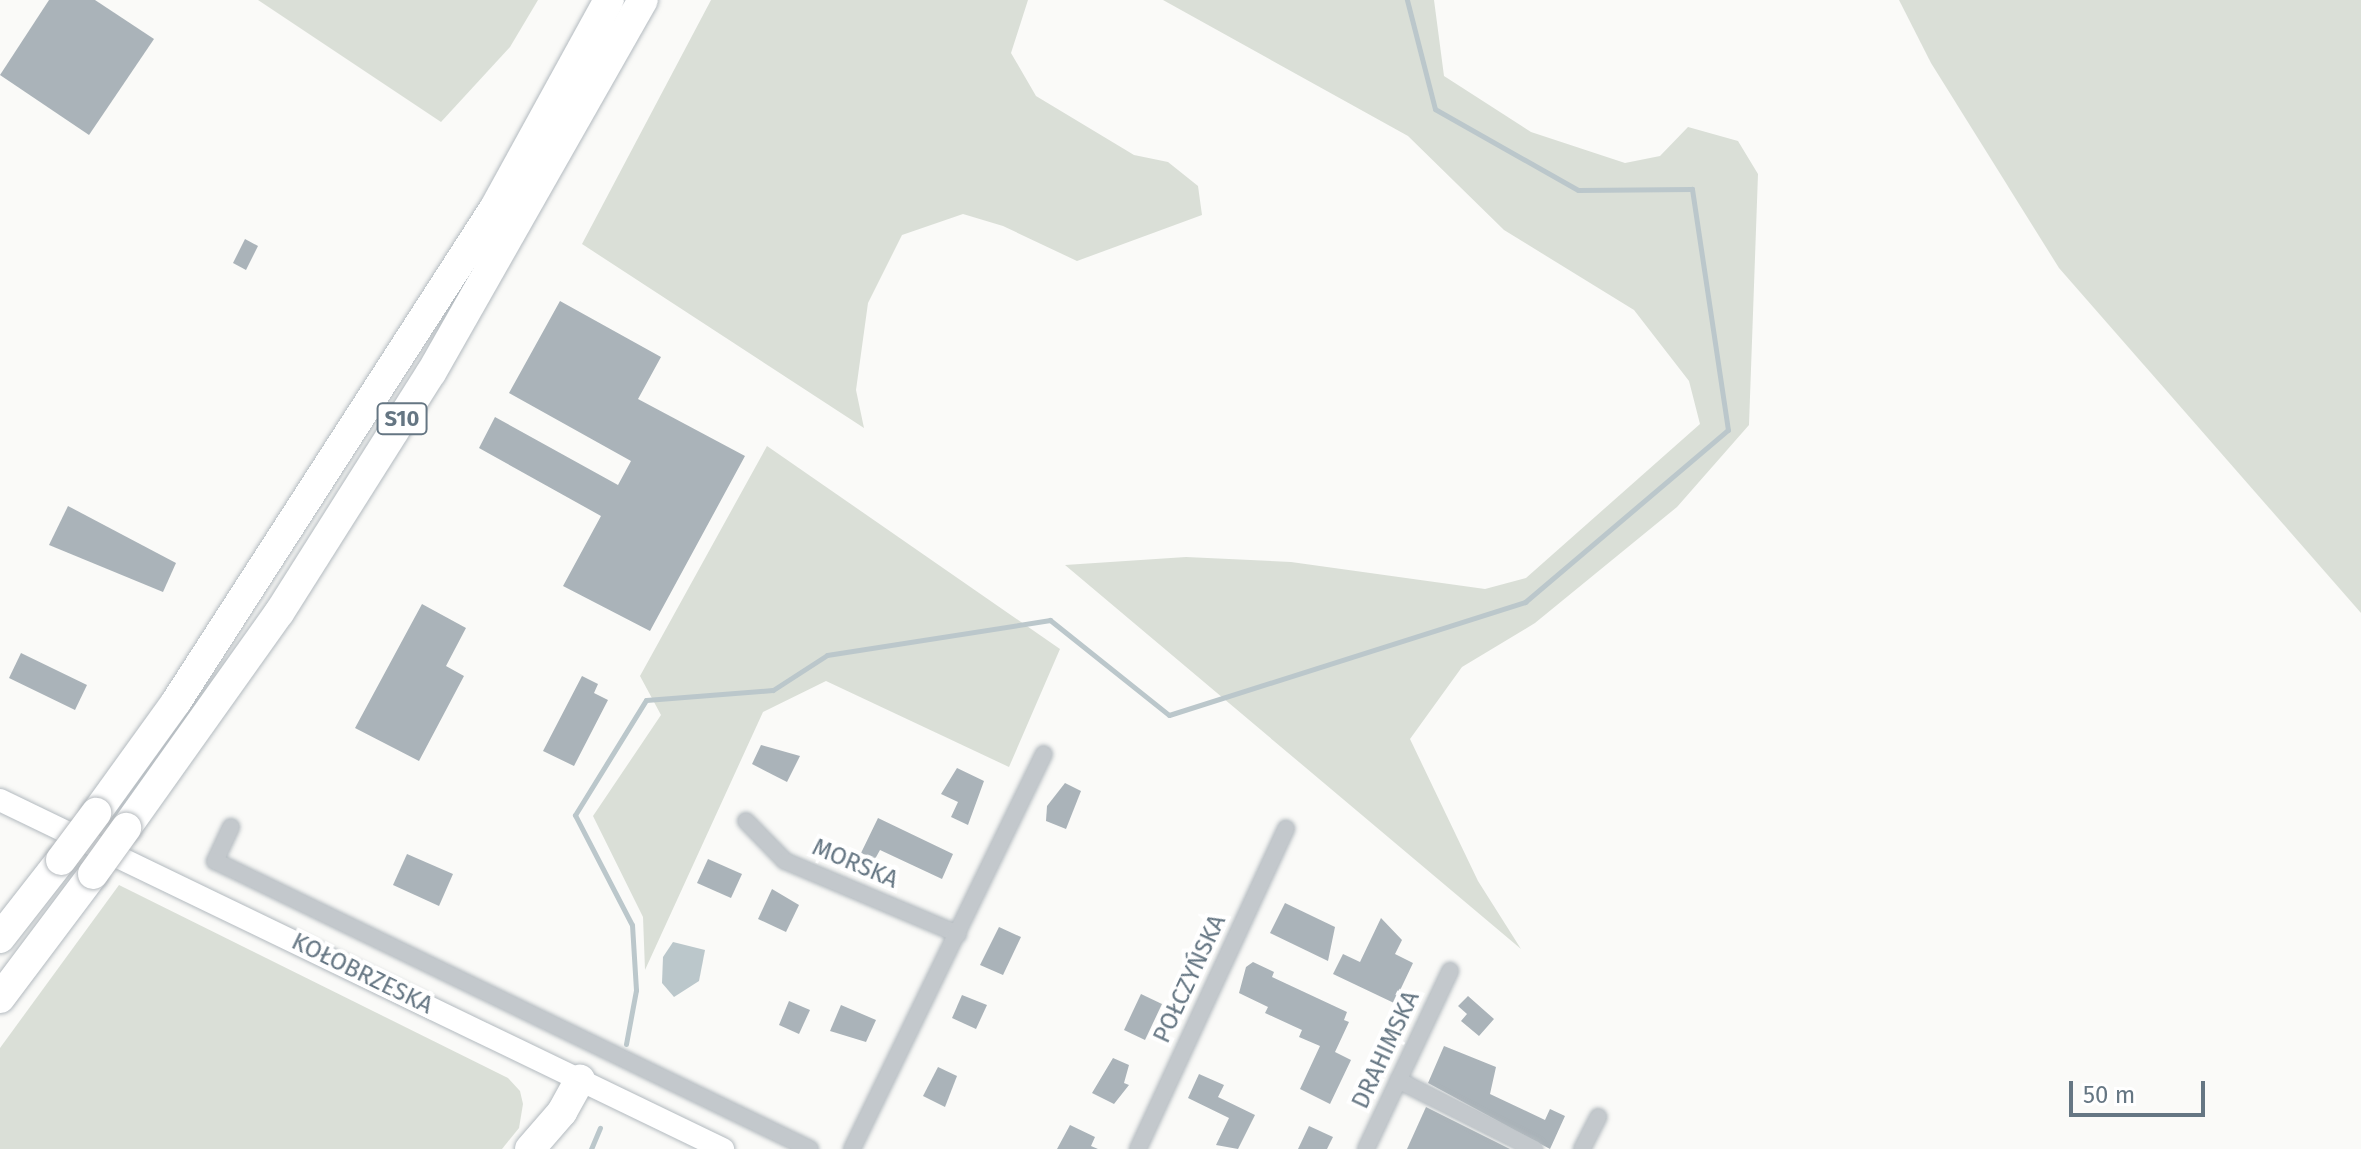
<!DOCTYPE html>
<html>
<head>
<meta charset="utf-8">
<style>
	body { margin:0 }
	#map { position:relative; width:2361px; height:1149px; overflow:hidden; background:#fafaf8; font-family:"Fira Sans",sans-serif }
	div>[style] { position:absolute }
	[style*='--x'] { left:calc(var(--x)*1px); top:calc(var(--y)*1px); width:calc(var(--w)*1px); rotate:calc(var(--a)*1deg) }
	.green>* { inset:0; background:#dadfd7 }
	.water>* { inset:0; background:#bbc7cb }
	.stream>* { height:5px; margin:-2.5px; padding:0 2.5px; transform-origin:2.5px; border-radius:2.5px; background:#bbc7cb }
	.building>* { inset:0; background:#aab3b9 }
	.roads { filter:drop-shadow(0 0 2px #b3babf) drop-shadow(0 0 2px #b3babf) }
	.street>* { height:16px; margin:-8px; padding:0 8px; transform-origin:8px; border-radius:8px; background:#c3c8cc }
	.secondary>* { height:22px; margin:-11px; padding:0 11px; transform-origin:11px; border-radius:11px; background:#fff }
	.highway>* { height:30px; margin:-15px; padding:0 15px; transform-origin:15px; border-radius:15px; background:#fff }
	.bridges { filter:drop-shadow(0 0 2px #b4b9bd) drop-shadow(0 0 2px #b4b9bd) }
	.highway-bridge>* { height:30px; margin:-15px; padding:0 15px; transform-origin:15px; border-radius:15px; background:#fff }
	span { translate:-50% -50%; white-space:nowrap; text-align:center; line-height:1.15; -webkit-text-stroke:8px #fff; paint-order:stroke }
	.shield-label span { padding:2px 6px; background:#fff; border:2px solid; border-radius:6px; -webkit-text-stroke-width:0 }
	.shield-label { font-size:22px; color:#657683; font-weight:700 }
	.street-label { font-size:24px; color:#657683 }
	.scale { position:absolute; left:2069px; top:1081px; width:136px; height:36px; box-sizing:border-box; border:4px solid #657683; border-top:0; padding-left:10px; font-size:24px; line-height:28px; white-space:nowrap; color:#657683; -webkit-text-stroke:6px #fff; paint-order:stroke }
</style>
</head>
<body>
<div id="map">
	<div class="green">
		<i style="clip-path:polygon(258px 0,538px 0,510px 47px,441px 122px)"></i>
		<i style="clip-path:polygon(711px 0,1028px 0,1011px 53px,1036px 96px,1134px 155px,1168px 162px,1198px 186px,1202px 215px,1077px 261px,1003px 226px,963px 214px,902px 235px,868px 303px,856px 390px,864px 428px,582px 244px)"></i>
		<i style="clip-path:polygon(1163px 0,1434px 0,1444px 76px,1531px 132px,1625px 163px,1660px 156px,1688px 127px,1738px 141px,1758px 174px,1749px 425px,1677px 507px,1535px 623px,1462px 667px,1410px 739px,1478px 881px,1521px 949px,1065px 565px,1186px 557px,1291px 562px,1485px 589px,1526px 578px,1700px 424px,1689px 381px,1634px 310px,1504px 230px,1408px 136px)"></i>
		<i style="clip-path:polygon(1899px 0,2361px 0,2361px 613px,2059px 268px,1931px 63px)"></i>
		<i style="clip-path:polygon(767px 446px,1060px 649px,1009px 767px,826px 681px,763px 712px,645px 970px,643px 917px,593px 816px,661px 715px,640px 676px)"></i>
		<i style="clip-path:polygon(119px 885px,508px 1078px,520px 1091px,523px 1104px,519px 1128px,502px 1149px,0 1149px,0 1048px)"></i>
	</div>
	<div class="water">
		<i style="clip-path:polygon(673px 942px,705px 950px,699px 981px,674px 997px,662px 983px,663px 957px)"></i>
	</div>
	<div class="stream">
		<i style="--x:626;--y:1044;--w:55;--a:-79.5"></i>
		<i style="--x:636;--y:990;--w:65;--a:-93.5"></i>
		<i style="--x:632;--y:925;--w:124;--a:-117.4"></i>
		<i style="--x:575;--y:815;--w:135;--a:-58.3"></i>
		<i style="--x:646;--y:700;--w:127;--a:-4.5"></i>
		<i style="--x:773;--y:690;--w:64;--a:-32.9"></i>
		<i style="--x:827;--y:655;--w:226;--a:-8.9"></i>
		<i style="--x:1050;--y:620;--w:152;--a:38.6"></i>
		<i style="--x:1169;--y:715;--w:374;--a:-17.6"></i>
		<i style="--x:1525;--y:602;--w:266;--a:-40.3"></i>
		<i style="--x:1728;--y:430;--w:244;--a:-98.5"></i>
		<i style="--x:1692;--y:189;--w:114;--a:179.5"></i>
		<i style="--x:1578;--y:190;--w:164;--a:-150.5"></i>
		<i style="--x:1435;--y:109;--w:113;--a:-104.4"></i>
		<i style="--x:591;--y:1149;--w:23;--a:-67"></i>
	</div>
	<div class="building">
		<i style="clip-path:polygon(49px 0,95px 0,154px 39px,89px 135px,0 75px)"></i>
		<i style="clip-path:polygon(245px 239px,258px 246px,246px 270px,233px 263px)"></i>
		<i style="clip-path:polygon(560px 301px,661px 357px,638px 399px,745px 456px,650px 631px,563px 586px,601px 516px,479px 448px,495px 417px,618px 485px,631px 461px,509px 393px)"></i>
		<i style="clip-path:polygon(68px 506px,176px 563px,163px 592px,49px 545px)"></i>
		<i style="clip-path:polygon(422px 604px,466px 628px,446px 666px,464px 676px,419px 761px,355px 728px)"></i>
		<i style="clip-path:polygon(21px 653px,87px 685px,75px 710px,9px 678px)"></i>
		<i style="clip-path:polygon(582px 676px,598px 684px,594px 693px,608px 700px,574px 766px,543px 751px)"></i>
		<i style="clip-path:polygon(761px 745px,800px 756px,787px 782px,752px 764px)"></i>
		<i style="clip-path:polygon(957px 768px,984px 781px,968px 825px,951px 817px,958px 802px,941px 794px)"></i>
		<i style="clip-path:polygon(1065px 783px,1081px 791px,1066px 829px,1046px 821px,1047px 806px)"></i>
		<i style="clip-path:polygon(878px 818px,953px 854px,942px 879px,880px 850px,875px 859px,861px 853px)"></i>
		<i style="clip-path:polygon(407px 854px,453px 874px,439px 906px,393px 885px)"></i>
		<i style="clip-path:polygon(708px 859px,742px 874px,731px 898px,697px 883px)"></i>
		<i style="clip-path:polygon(772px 889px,799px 905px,786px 932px,758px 919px)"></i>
		<i style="clip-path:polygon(1285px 903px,1335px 927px,1328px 961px,1270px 933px)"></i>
		<i style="clip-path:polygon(1381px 918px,1402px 940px,1395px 954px,1413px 963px,1394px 1003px,1333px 974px,1343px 954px,1360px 962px)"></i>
		<i style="clip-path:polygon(999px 927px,1021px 937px,1003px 975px,980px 965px)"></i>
		<i style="clip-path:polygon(1253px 962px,1274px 972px,1272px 977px,1347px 1012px,1344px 1020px,1349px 1022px,1335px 1052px,1351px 1060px,1330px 1104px,1300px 1089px,1320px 1046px,1299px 1037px,1302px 1030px,1265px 1013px,1268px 1007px,1239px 993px,1246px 967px)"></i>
		<i style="clip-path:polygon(1141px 994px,1162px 1004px,1145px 1040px,1124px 1030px)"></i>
		<i style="clip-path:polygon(962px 995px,987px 1005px,976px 1029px,952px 1018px)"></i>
		<i style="clip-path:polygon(1468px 996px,1494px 1019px,1479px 1036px,1461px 1021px,1467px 1014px,1458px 1006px)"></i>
		<i style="clip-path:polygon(789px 1001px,810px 1010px,799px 1034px,779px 1025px)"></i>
		<i style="clip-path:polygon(841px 1005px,876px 1020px,866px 1042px,830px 1031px)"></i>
		<i style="clip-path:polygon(1444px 1046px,1496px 1067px,1490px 1094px,1545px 1120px,1550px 1109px,1565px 1116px,1550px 1149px,1428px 1083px)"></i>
		<i style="clip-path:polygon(1113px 1058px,1129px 1065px,1124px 1083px,1129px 1085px,1114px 1104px,1092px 1093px)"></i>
		<i style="clip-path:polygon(938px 1067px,957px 1076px,945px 1107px,923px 1096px)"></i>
		<i style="clip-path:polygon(1199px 1074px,1224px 1085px,1218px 1097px,1255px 1115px,1238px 1149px,1216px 1145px,1229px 1118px,1188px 1098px)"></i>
		<i style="clip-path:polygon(1426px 1107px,1510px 1149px,1407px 1149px)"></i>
		<i style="clip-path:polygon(1070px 1125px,1095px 1137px,1091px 1146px,1098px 1149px,1057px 1149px)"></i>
		<i style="clip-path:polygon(1309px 1126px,1333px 1137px,1327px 1149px,1298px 1149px)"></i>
	</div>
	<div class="roads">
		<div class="street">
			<i style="--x:746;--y:821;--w:56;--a:45.7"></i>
			<i style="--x:785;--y:861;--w:188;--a:22.9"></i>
			<i style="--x:231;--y:827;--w:38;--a:115"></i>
			<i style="--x:215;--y:861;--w:661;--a:25.83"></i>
			<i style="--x:1398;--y:1080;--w:153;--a:26.9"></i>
			<i style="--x:852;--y:1149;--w:439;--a:-64.1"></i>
			<i style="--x:1138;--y:1149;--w:353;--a:-65.2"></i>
			<i style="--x:1366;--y:1149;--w:197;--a:-64.7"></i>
			<i style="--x:1582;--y:1149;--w:36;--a:-63"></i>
		</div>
		<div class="secondary">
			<i style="--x:0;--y:800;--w:803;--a:25.77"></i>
		</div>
		<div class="highway">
			<i style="--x:96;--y:813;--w:137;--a:-54.2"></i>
			<i style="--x:176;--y:702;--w:587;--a:-57.18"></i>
			<i style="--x:494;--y:209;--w:239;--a:-61.2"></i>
			<i style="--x:126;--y:828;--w:264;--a:-54.6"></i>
			<i style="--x:279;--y:613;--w:284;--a:-57.7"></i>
			<i style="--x:431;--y:373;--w:429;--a:-60.4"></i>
			<i style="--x:0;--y:938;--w:99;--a:-52"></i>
			<i style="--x:0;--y:998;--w:155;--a:-53.1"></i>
			<i style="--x:530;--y:1149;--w:49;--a:-49.1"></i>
			<i style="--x:562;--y:1112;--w:37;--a:-61"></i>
		</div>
	</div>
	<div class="bridges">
		<div class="highway-bridge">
			<i style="--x:61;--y:860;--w:59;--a:-53.3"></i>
			<i style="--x:93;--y:874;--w:57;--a:-54.3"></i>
		</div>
	</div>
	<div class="shield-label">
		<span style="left:402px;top:419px">S10</span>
	</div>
	<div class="street-label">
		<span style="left:855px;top:864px;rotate:23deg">MORSKA</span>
		<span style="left:362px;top:974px;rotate:26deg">KOŁOBRZESKA</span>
		<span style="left:1190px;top:979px;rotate:-65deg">POŁCZYŃSKA</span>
		<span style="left:1386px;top:1050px;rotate:-65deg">DRAHIMSKA</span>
	</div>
	<div class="scale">50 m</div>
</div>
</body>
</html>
